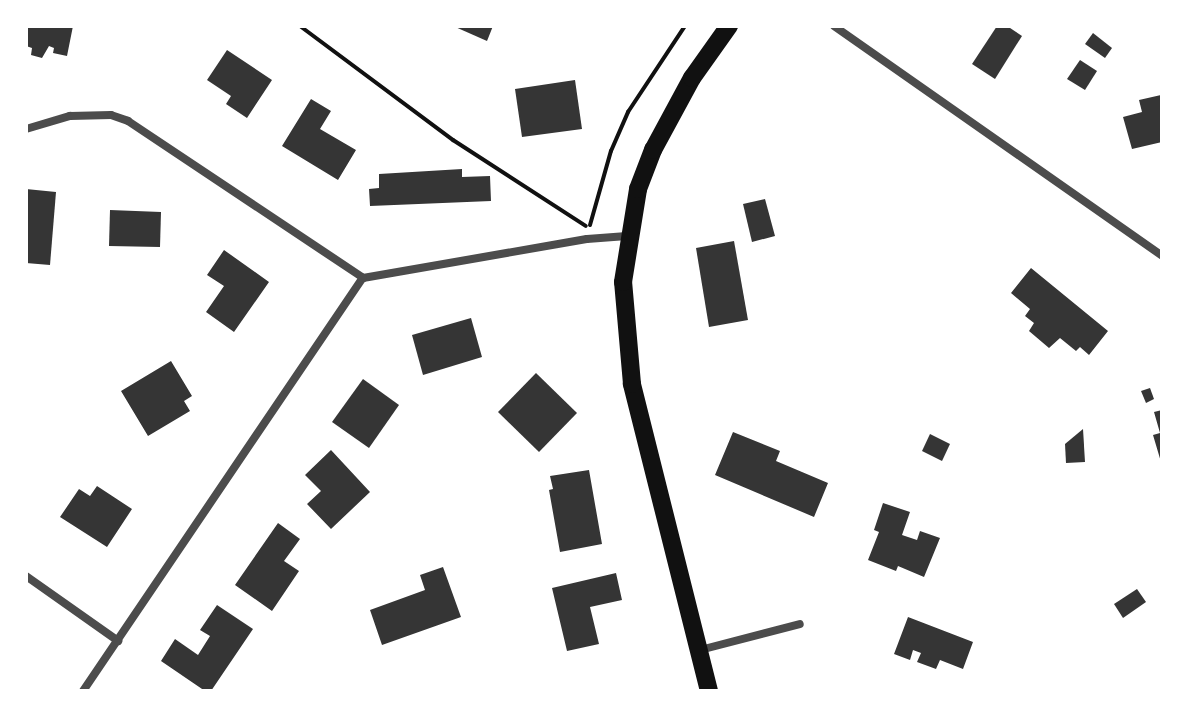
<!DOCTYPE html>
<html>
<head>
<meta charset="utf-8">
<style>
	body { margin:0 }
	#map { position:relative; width:1188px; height:717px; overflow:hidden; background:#fff; font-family:Rubik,sans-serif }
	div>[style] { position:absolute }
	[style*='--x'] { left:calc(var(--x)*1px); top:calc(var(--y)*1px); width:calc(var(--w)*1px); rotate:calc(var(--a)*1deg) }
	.building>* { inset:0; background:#353535 }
	.path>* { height:4px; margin:-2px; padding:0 2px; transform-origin:2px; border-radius:2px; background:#111 }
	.minor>* { height:8px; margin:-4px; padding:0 4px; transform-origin:4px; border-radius:4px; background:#4c4c4c }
	.primary>* { height:18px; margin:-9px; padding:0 9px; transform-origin:9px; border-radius:9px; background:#111 }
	span { translate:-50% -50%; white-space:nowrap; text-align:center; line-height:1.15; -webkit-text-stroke:6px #fff; paint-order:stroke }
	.frame { position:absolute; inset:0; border:28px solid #fff; pointer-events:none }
</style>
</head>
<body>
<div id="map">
	<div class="building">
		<i style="clip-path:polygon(26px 26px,73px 26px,67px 56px,53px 53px,54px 48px,49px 46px,42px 58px,31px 55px,32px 48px,26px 46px)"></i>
		<i style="clip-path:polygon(453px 26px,493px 26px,487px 41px)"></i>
		<i style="clip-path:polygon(997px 26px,1007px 26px,1022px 36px,995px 79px,972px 64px)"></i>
		<i style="clip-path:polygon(1093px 33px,1112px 48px,1105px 58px,1085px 44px)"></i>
		<i style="clip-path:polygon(227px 50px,272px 80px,247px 118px,226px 104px,231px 96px,207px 80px)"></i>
		<i style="clip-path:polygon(1080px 60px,1097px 71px,1085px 90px,1067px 79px)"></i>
		<i style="clip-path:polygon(575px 80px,582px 129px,522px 137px,515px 89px)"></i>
		<i style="clip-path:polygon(1161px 95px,1162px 142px,1132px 149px,1123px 117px,1142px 112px,1139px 100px)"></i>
		<i style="clip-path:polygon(311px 99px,331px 111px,320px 129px,356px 150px,338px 180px,282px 146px)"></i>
		<i style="clip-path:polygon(462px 169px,462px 177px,490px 176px,491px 201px,370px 206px,369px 189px,379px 188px,379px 174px)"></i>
		<i style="clip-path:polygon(26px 189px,56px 192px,50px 265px,26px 263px)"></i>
		<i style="clip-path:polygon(765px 199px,775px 236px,752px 242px,743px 204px)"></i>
		<i style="clip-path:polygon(110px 210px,161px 212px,160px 247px,109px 246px)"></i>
		<i style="clip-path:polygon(734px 241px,748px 320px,709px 327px,696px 248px)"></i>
		<i style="clip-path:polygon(224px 250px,269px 282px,234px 332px,206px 312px,224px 286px,207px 275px)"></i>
		<i style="clip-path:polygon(1031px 268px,1108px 331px,1089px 355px,1080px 347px,1076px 351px,1060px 338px,1049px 348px,1029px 331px,1034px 323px,1025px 316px,1030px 309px,1011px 293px)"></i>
		<i style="clip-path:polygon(471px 318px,482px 357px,423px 375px,412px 335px)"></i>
		<i style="clip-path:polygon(171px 361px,192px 396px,184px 401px,190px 411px,148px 436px,121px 391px)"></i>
		<i style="clip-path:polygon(536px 373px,577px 413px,539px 452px,498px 412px)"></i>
		<i style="clip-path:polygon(363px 379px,399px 405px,369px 448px,332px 422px)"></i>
		<i style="clip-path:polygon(1150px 388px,1154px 399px,1146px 403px,1141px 391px)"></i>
		<i style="clip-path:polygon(1162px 410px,1162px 462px,1161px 462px,1153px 435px,1160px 433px,1154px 412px)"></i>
		<i style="clip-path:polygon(1083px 429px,1085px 462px,1066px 463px,1065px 444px)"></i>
		<i style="clip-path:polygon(733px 432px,780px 451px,776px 461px,828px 483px,814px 517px,715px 475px)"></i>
		<i style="clip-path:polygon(930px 434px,950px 444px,942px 461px,922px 451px)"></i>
		<i style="clip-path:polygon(331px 450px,370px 492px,331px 529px,307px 504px,321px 491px,305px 475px)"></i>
		<i style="clip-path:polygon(589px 470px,602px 544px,560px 552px,549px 490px,553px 489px,550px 476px)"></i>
		<i style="clip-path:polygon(97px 486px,132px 509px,107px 547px,60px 517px,79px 489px,90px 496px)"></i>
		<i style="clip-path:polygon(883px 503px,910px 512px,902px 535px,917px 540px,920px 531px,940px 538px,924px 577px,898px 566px,896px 571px,868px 560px,879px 532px,874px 530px)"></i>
		<i style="clip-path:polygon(278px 523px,300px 539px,284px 561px,299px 571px,272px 611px,235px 585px)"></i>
		<i style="clip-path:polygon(443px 567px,461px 617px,382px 645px,370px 610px,425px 590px,420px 575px)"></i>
		<i style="clip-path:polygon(616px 573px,622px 600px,590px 607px,599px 644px,567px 651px,552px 588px)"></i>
		<i style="clip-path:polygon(1137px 589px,1146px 602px,1123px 618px,1114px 604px)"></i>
		<i style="clip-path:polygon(217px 605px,253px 629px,211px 691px,205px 691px,161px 661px,175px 639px,198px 655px,210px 636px,200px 630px)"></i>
		<i style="clip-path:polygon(908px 617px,973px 642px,963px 669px,940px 660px,936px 669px,917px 662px,921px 653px,913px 650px,910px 660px,894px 654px)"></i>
	</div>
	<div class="path">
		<i style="--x:300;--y:26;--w:191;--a:36.7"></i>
		<i style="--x:453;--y:140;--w:158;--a:32.9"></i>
		<i style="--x:590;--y:225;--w:77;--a:-74.2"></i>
		<i style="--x:611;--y:151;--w:43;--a:-66.4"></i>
		<i style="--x:628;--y:112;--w:103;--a:-56.5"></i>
	</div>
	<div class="minor">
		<i style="--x:834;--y:26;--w:401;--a:35"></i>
		<i style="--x:26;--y:129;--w:46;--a:-16.5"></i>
		<i style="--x:70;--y:116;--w:41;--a:-1.4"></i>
		<i style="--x:111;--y:115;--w:18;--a:19"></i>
		<i style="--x:128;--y:121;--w:283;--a:33.7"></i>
		<i style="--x:363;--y:278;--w:227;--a:-9.9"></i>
		<i style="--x:587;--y:239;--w:40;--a:-4.3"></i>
		<i style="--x:26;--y:576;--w:113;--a:35.2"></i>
		<i style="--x:700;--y:650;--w:103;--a:-14.6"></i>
		<i style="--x:83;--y:691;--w:499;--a:-55.9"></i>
	</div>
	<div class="primary">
		<i style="--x:709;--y:691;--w:317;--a:-104.1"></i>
		<i style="--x:632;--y:384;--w:102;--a:-95"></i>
		<i style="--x:623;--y:282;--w:94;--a:-80.8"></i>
		<i style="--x:638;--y:189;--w:42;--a:-69"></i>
		<i style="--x:653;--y:150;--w:82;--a:-61.6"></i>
		<i style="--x:692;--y:78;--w:64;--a:-54.6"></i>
	</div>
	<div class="frame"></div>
</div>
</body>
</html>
